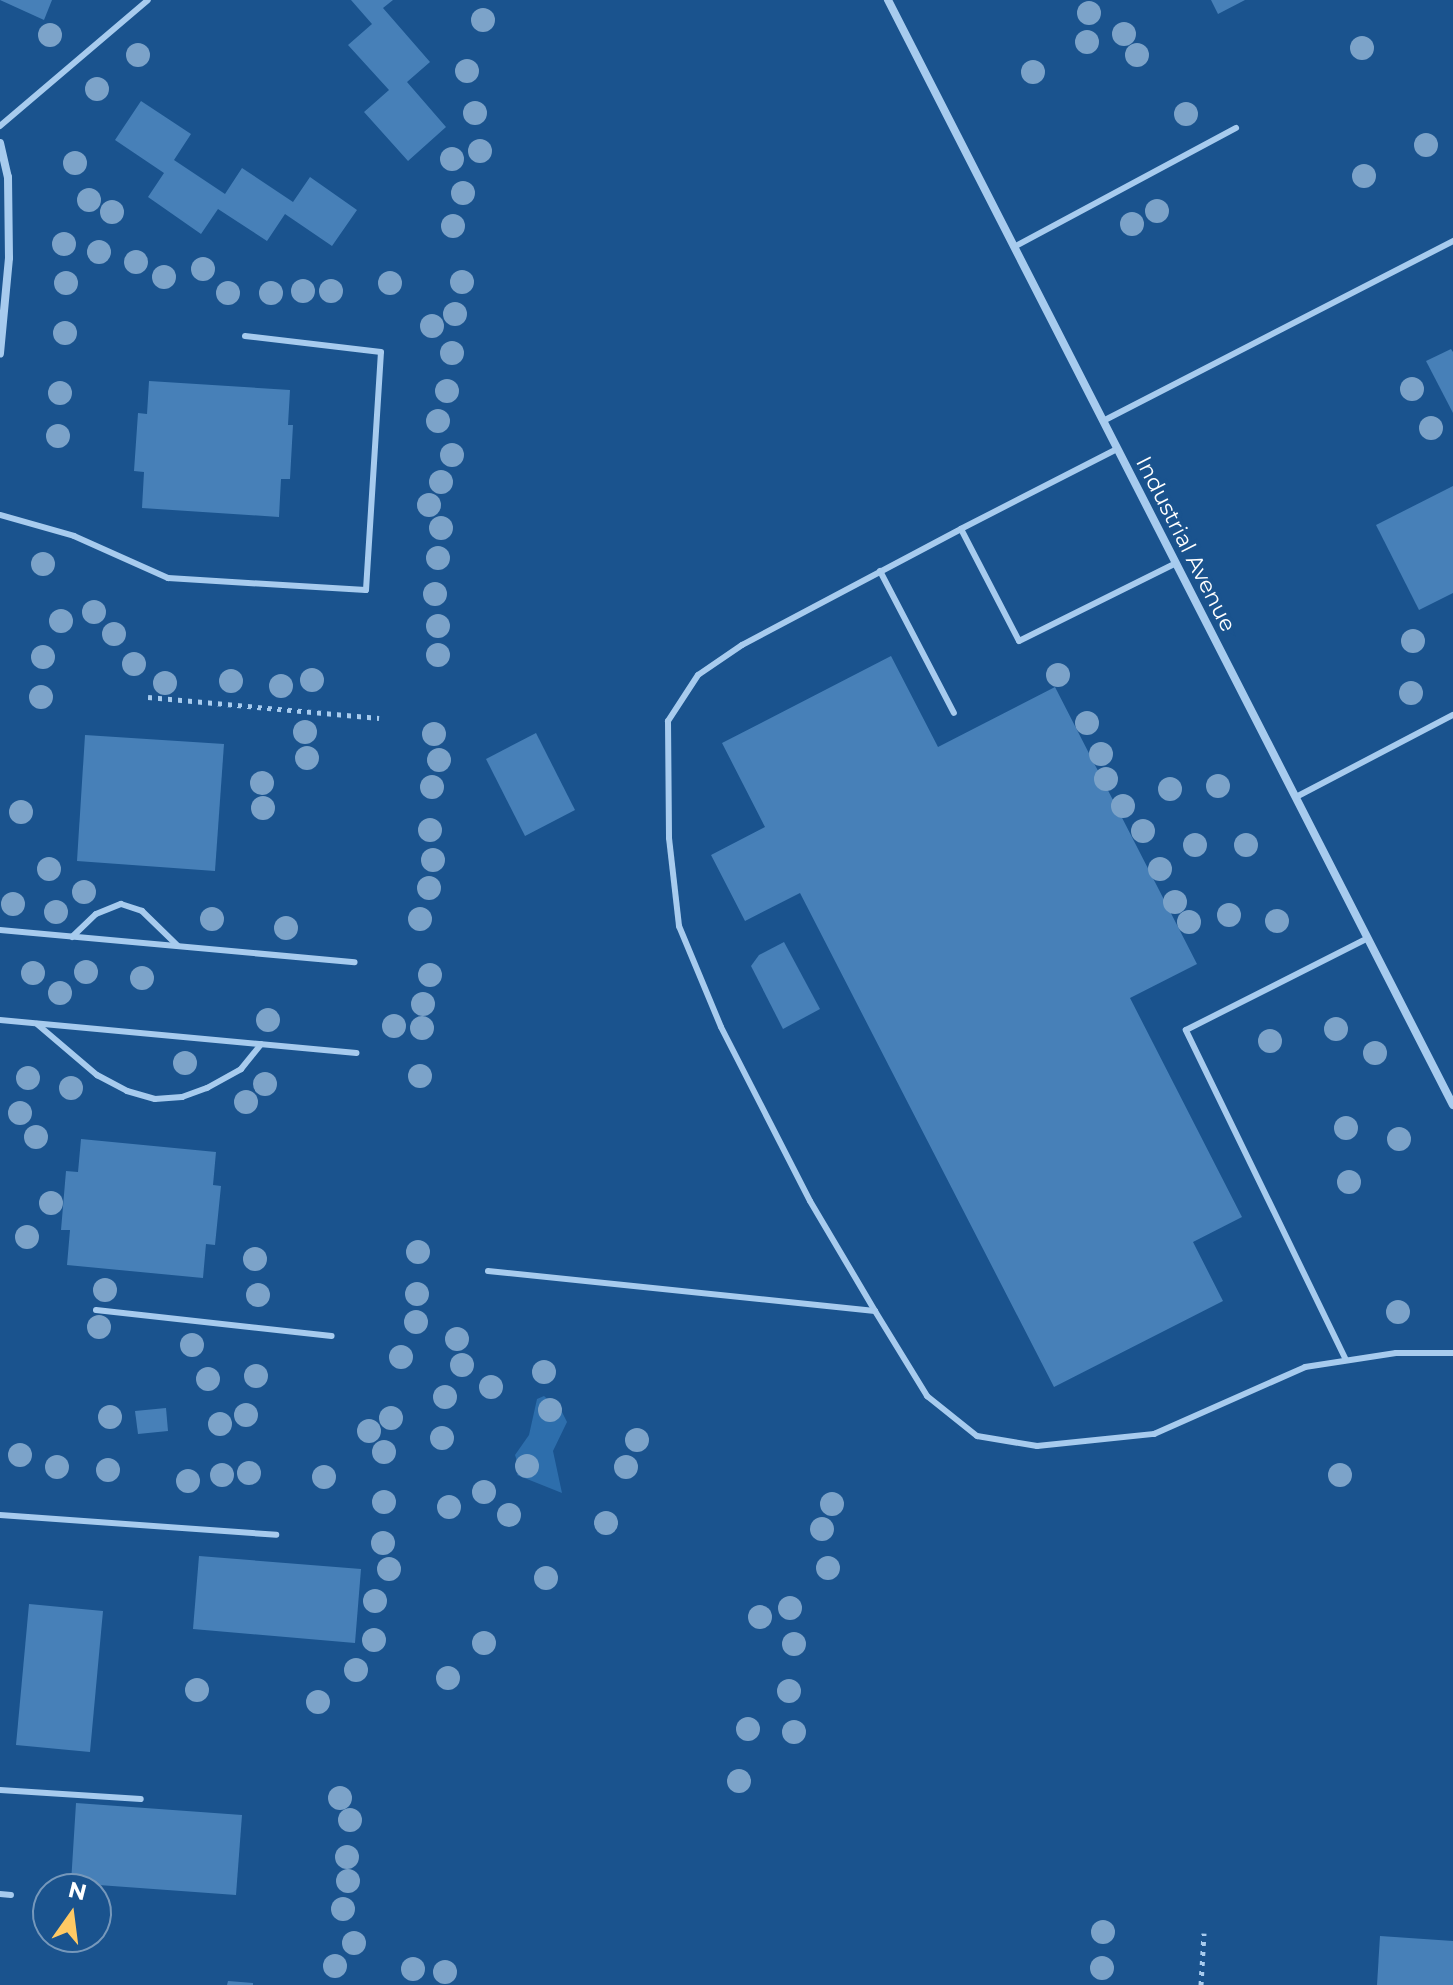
<!DOCTYPE html>
<html>
<head>
<meta charset="utf-8">
<style>
	body { margin:0 }
	#map { position:relative; width:1453px; height:1985px; overflow:hidden; background:#1a538e; font-family:Montserrat,sans-serif }
	div>[style] { position:absolute }
	[style*='--x'] { left:calc(var(--x)*1px); top:calc(var(--y)*1px); width:calc(var(--w)*1px); rotate:calc(var(--a)*1deg) }
	.green>* { inset:0; background:#2d6eac }
	.building>* { inset:0; background:#4780b8 }
	.path>* { height:5px; margin-top:-2.5px; transform-origin:0; background:repeating-linear-gradient(90deg,#a7cbee 0 4px,transparent 0 10px) }
	.lane>* { height:6px; margin:-3px; padding:0 3px; transform-origin:3px; border-radius:3px; background:#a7cbee }
	.street>* { height:8px; margin:-4px; padding:0 4px; transform-origin:4px; border-radius:4px; background:#a7cbee }
	.trees>* { width:24px; height:24px; margin:-12px; border-radius:50%; background:#7ca3c9 }
	span { translate:-50% -50%; white-space:nowrap; text-align:center; line-height:1.15; -webkit-text-stroke:7px #1a538e; paint-order:stroke }
	.street-label { font-size:22px; color:#fff }
	.north { position:absolute; left:32px; top:1873px; width:80px; height:80px; box-sizing:border-box; background:#1a538e; border:2px solid #7698bb; border-radius:50%; rotate:14deg; font-size:22px; font-weight:700; line-height:32px; text-align:center; color:#fff }
	.north::after { content:''; display:block; margin:auto; width:28px; height:36px; background:#ffc964; clip-path:polygon(50% 0,100% 100%,50% 72%,0 100%) }
</style>
</head>
<body>
<div id="map">
	<div class="green">
		<i style="clip-path:polygon(544px 1396px,562px 1412px,567px 1422px,553px 1451px,562px 1493px,517px 1475px,520px 1470px,515px 1455px,529px 1435px,537px 1399px)"></i>
	</div>
	<div class="building">
		<i style="clip-path:polygon(0 0,52px 0,44px 20px)"></i>
		<i style="clip-path:polygon(351px 0,393px 0,383px 8px,430px 62px,407px 82px,446px 127px,408px 161px,364px 112px,389px 90px,348px 45px,372px 24px)"></i>
		<i style="clip-path:polygon(1211px 0,1245px 0,1218px 14px)"></i>
		<i style="clip-path:polygon(141px 101px,191px 134px,174px 160px,225px 194px,242px 168px,293px 202px,310px 177px,357px 210px,332px 246px,285px 214px,267px 241px,218px 209px,201px 234px,148px 197px,164px 173px,115px 140px)"></i>
		<i style="clip-path:polygon(1451px 349px,1453px 352px,1453px 413px,1426px 361px)"></i>
		<i style="clip-path:polygon(149px 381px,290px 390px,288px 425px,293px 425px,290px 479px,281px 479px,279px 517px,142px 508px,144px 472px,134px 471px,138px 413px,147px 414px)"></i>
		<i style="clip-path:polygon(1453px 486px,1453px 593px,1419px 610px,1376px 525px)"></i>
		<i style="clip-path:polygon(891px 656px,938px 747px,1055px 687px,1197px 964px,1130px 998px,1242px 1217px,1193px 1242px,1223px 1301px,1054px 1387px,800px 893px,745px 921px,711px 855px,765px 827px,722px 743px)"></i>
		<i style="clip-path:polygon(536px 733px,575px 810px,525px 836px,486px 759px)"></i>
		<i style="clip-path:polygon(85px 735px,224px 744px,215px 871px,77px 861px)"></i>
		<i style="clip-path:polygon(784px 942px,820px 1009px,783px 1029px,751px 966px,759px 955px)"></i>
		<i style="clip-path:polygon(81px 1139px,216px 1152px,213px 1185px,221px 1186px,215px 1245px,206px 1244px,203px 1278px,67px 1265px,70px 1230px,61px 1230px,66px 1171px,78px 1172px)"></i>
		<i style="clip-path:polygon(166px 1408px,168px 1431px,138px 1434px,135px 1411px)"></i>
		<i style="clip-path:polygon(199px 1556px,361px 1569px,355px 1643px,193px 1629px)"></i>
		<i style="clip-path:polygon(29px 1604px,103px 1611px,90px 1752px,16px 1745px)"></i>
		<i style="clip-path:polygon(76px 1803px,242px 1815px,236px 1895px,71px 1883px)"></i>
		<i style="clip-path:polygon(1380px 1936px,1453px 1941px,1453px 1985px,1377px 1985px)"></i>
		<i style="clip-path:polygon(228px 1981px,253px 1983px,253px 1985px,227px 1985px)"></i>
	</div>
	<div class="path">
		<i style="--x:148;--y:697;--w:232;--a:5.2"></i>
		<i style="--x:1201;--y:1985;--w:52;--a:-86.7"></i>
	</div>
	<div class="lane">
		<i style="--x:0;--y:126;--w:194;--a:-40.4"></i>
		<i style="--x:1014;--y:247;--w:252;--a:-28.2"></i>
		<i style="--x:1103;--y:421;--w:394;--a:-27.2"></i>
		<i style="--x:1117;--y:449;--w:175;--a:152.9"></i>
		<i style="--x:961;--y:529;--w:126;--a:62.6"></i>
		<i style="--x:1019;--y:641;--w:175;--a:-26.4"></i>
		<i style="--x:0;--y:515;--w:77;--a:15.8"></i>
		<i style="--x:74;--y:536;--w:103;--a:24.1"></i>
		<i style="--x:168;--y:578;--w:198;--a:3.5"></i>
		<i style="--x:366;--y:590;--w:238;--a:-86.4"></i>
		<i style="--x:381;--y:352;--w:137;--a:-173.3"></i>
		<i style="--x:961;--y:529;--w:248;--a:152.1"></i>
		<i style="--x:742;--y:645;--w:53;--a:145.7"></i>
		<i style="--x:698;--y:675;--w:55;--a:123.1"></i>
		<i style="--x:668;--y:721;--w:117;--a:89.5"></i>
		<i style="--x:669;--y:838;--w:89;--a:83.5"></i>
		<i style="--x:679;--y:926;--w:109;--a:67.4"></i>
		<i style="--x:721;--y:1027;--w:195;--a:62.9"></i>
		<i style="--x:810;--y:1201;--w:128;--a:59.4"></i>
		<i style="--x:875;--y:1311;--w:100;--a:58.5"></i>
		<i style="--x:927;--y:1396;--w:64;--a:38.7"></i>
		<i style="--x:977;--y:1436;--w:61;--a:9.5"></i>
		<i style="--x:1037;--y:1446;--w:118;--a:-5.9"></i>
		<i style="--x:1154;--y:1434;--w:165;--a:-23.9"></i>
		<i style="--x:1305;--y:1367;--w:92;--a:-8.7"></i>
		<i style="--x:1396;--y:1353;--w:57;--a:0"></i>
		<i style="--x:880;--y:571;--w:160;--a:62.5"></i>
		<i style="--x:1296;--y:797;--w:177;--a:-27.6"></i>
		<i style="--x:0;--y:930;--w:356;--a:5.2"></i>
		<i style="--x:72;--y:937;--w:33;--a:-44"></i>
		<i style="--x:96;--y:914;--w:27;--a:-22"></i>
		<i style="--x:121;--y:904;--w:22;--a:18"></i>
		<i style="--x:142;--y:911;--w:50;--a:44.2"></i>
		<i style="--x:0;--y:1020;--w:358;--a:5.3"></i>
		<i style="--x:37;--y:1024;--w:79;--a:40.4"></i>
		<i style="--x:97;--y:1075;--w:34;--a:28"></i>
		<i style="--x:127;--y:1091;--w:29;--a:16"></i>
		<i style="--x:155;--y:1099;--w:27;--a:-4"></i>
		<i style="--x:182;--y:1097;--w:27;--a:-20"></i>
		<i style="--x:207;--y:1088;--w:39;--a:-29"></i>
		<i style="--x:241;--y:1069;--w:32;--a:-51"></i>
		<i style="--x:488;--y:1271;--w:389;--a:5.9"></i>
		<i style="--x:96;--y:1310;--w:237;--a:6.3"></i>
		<i style="--x:1346;--y:1360;--w:367;--a:-115.9"></i>
		<i style="--x:1186;--y:1030;--w:204;--a:-26.8"></i>
		<i style="--x:0;--y:1515;--w:277;--a:4.1"></i>
		<i style="--x:0;--y:1790;--w:141;--a:3.7"></i>
		<i style="--x:0;--y:1894;--w:11;--a:5"></i>
	</div>
	<div class="street">
		<i style="--x:888;--y:0;--w:1241;--a:62.92"></i>
		<i style="--x:0;--y:143;--w:35;--a:77"></i>
		<i style="--x:8;--y:177;--w:81;--a:89.3"></i>
		<i style="--x:9;--y:258;--w:96;--a:95.4"></i>
	</div>
	<div class="trees">
		<i style="left:1089px;top:13px"></i>
		<i style="left:483px;top:20px"></i>
		<i style="left:1124px;top:34px"></i>
		<i style="left:50px;top:35px"></i>
		<i style="left:1087px;top:42px"></i>
		<i style="left:1362px;top:48px"></i>
		<i style="left:138px;top:55px"></i>
		<i style="left:1137px;top:55px"></i>
		<i style="left:467px;top:71px"></i>
		<i style="left:1033px;top:72px"></i>
		<i style="left:97px;top:89px"></i>
		<i style="left:475px;top:113px"></i>
		<i style="left:1186px;top:114px"></i>
		<i style="left:1426px;top:145px"></i>
		<i style="left:480px;top:151px"></i>
		<i style="left:452px;top:159px"></i>
		<i style="left:75px;top:163px"></i>
		<i style="left:1364px;top:176px"></i>
		<i style="left:463px;top:193px"></i>
		<i style="left:89px;top:200px"></i>
		<i style="left:1157px;top:211px"></i>
		<i style="left:112px;top:212px"></i>
		<i style="left:1132px;top:224px"></i>
		<i style="left:453px;top:226px"></i>
		<i style="left:64px;top:244px"></i>
		<i style="left:99px;top:252px"></i>
		<i style="left:136px;top:262px"></i>
		<i style="left:203px;top:269px"></i>
		<i style="left:164px;top:277px"></i>
		<i style="left:462px;top:282px"></i>
		<i style="left:66px;top:283px"></i>
		<i style="left:390px;top:283px"></i>
		<i style="left:303px;top:291px"></i>
		<i style="left:331px;top:291px"></i>
		<i style="left:228px;top:293px"></i>
		<i style="left:271px;top:293px"></i>
		<i style="left:455px;top:314px"></i>
		<i style="left:432px;top:326px"></i>
		<i style="left:65px;top:333px"></i>
		<i style="left:452px;top:353px"></i>
		<i style="left:1412px;top:389px"></i>
		<i style="left:447px;top:391px"></i>
		<i style="left:60px;top:393px"></i>
		<i style="left:438px;top:421px"></i>
		<i style="left:1431px;top:428px"></i>
		<i style="left:58px;top:436px"></i>
		<i style="left:452px;top:455px"></i>
		<i style="left:441px;top:482px"></i>
		<i style="left:429px;top:505px"></i>
		<i style="left:441px;top:528px"></i>
		<i style="left:438px;top:558px"></i>
		<i style="left:43px;top:564px"></i>
		<i style="left:435px;top:594px"></i>
		<i style="left:94px;top:612px"></i>
		<i style="left:61px;top:621px"></i>
		<i style="left:438px;top:626px"></i>
		<i style="left:114px;top:634px"></i>
		<i style="left:1413px;top:641px"></i>
		<i style="left:438px;top:655px"></i>
		<i style="left:43px;top:657px"></i>
		<i style="left:134px;top:664px"></i>
		<i style="left:1058px;top:675px"></i>
		<i style="left:312px;top:680px"></i>
		<i style="left:231px;top:681px"></i>
		<i style="left:165px;top:683px"></i>
		<i style="left:281px;top:686px"></i>
		<i style="left:1411px;top:693px"></i>
		<i style="left:41px;top:697px"></i>
		<i style="left:1087px;top:723px"></i>
		<i style="left:305px;top:732px"></i>
		<i style="left:434px;top:734px"></i>
		<i style="left:1101px;top:754px"></i>
		<i style="left:307px;top:758px"></i>
		<i style="left:439px;top:760px"></i>
		<i style="left:1106px;top:779px"></i>
		<i style="left:262px;top:783px"></i>
		<i style="left:1218px;top:786px"></i>
		<i style="left:432px;top:787px"></i>
		<i style="left:1170px;top:789px"></i>
		<i style="left:1123px;top:806px"></i>
		<i style="left:263px;top:808px"></i>
		<i style="left:21px;top:812px"></i>
		<i style="left:430px;top:830px"></i>
		<i style="left:1143px;top:831px"></i>
		<i style="left:1195px;top:845px"></i>
		<i style="left:1246px;top:845px"></i>
		<i style="left:433px;top:860px"></i>
		<i style="left:49px;top:869px"></i>
		<i style="left:1160px;top:869px"></i>
		<i style="left:429px;top:888px"></i>
		<i style="left:84px;top:892px"></i>
		<i style="left:1175px;top:902px"></i>
		<i style="left:13px;top:904px"></i>
		<i style="left:56px;top:912px"></i>
		<i style="left:1229px;top:915px"></i>
		<i style="left:212px;top:919px"></i>
		<i style="left:420px;top:919px"></i>
		<i style="left:1277px;top:921px"></i>
		<i style="left:1189px;top:922px"></i>
		<i style="left:286px;top:928px"></i>
		<i style="left:86px;top:972px"></i>
		<i style="left:33px;top:973px"></i>
		<i style="left:430px;top:975px"></i>
		<i style="left:142px;top:978px"></i>
		<i style="left:60px;top:993px"></i>
		<i style="left:423px;top:1004px"></i>
		<i style="left:268px;top:1020px"></i>
		<i style="left:394px;top:1026px"></i>
		<i style="left:422px;top:1028px"></i>
		<i style="left:1336px;top:1029px"></i>
		<i style="left:1270px;top:1041px"></i>
		<i style="left:1375px;top:1053px"></i>
		<i style="left:185px;top:1063px"></i>
		<i style="left:420px;top:1076px"></i>
		<i style="left:28px;top:1078px"></i>
		<i style="left:265px;top:1084px"></i>
		<i style="left:71px;top:1088px"></i>
		<i style="left:246px;top:1102px"></i>
		<i style="left:20px;top:1113px"></i>
		<i style="left:1346px;top:1128px"></i>
		<i style="left:36px;top:1137px"></i>
		<i style="left:1399px;top:1139px"></i>
		<i style="left:1349px;top:1182px"></i>
		<i style="left:51px;top:1203px"></i>
		<i style="left:27px;top:1237px"></i>
		<i style="left:418px;top:1252px"></i>
		<i style="left:255px;top:1259px"></i>
		<i style="left:105px;top:1290px"></i>
		<i style="left:417px;top:1294px"></i>
		<i style="left:258px;top:1295px"></i>
		<i style="left:1398px;top:1312px"></i>
		<i style="left:416px;top:1322px"></i>
		<i style="left:99px;top:1327px"></i>
		<i style="left:457px;top:1339px"></i>
		<i style="left:192px;top:1345px"></i>
		<i style="left:401px;top:1357px"></i>
		<i style="left:462px;top:1365px"></i>
		<i style="left:544px;top:1372px"></i>
		<i style="left:256px;top:1376px"></i>
		<i style="left:208px;top:1379px"></i>
		<i style="left:491px;top:1387px"></i>
		<i style="left:445px;top:1397px"></i>
		<i style="left:550px;top:1410px"></i>
		<i style="left:246px;top:1415px"></i>
		<i style="left:110px;top:1417px"></i>
		<i style="left:391px;top:1418px"></i>
		<i style="left:220px;top:1424px"></i>
		<i style="left:369px;top:1431px"></i>
		<i style="left:442px;top:1438px"></i>
		<i style="left:637px;top:1440px"></i>
		<i style="left:384px;top:1452px"></i>
		<i style="left:20px;top:1455px"></i>
		<i style="left:527px;top:1466px"></i>
		<i style="left:57px;top:1467px"></i>
		<i style="left:626px;top:1467px"></i>
		<i style="left:108px;top:1470px"></i>
		<i style="left:249px;top:1473px"></i>
		<i style="left:222px;top:1475px"></i>
		<i style="left:1340px;top:1475px"></i>
		<i style="left:324px;top:1477px"></i>
		<i style="left:188px;top:1481px"></i>
		<i style="left:484px;top:1492px"></i>
		<i style="left:384px;top:1502px"></i>
		<i style="left:832px;top:1504px"></i>
		<i style="left:449px;top:1507px"></i>
		<i style="left:509px;top:1515px"></i>
		<i style="left:606px;top:1523px"></i>
		<i style="left:822px;top:1529px"></i>
		<i style="left:383px;top:1543px"></i>
		<i style="left:828px;top:1568px"></i>
		<i style="left:389px;top:1569px"></i>
		<i style="left:546px;top:1578px"></i>
		<i style="left:375px;top:1601px"></i>
		<i style="left:790px;top:1608px"></i>
		<i style="left:760px;top:1617px"></i>
		<i style="left:374px;top:1640px"></i>
		<i style="left:484px;top:1643px"></i>
		<i style="left:794px;top:1644px"></i>
		<i style="left:356px;top:1670px"></i>
		<i style="left:448px;top:1678px"></i>
		<i style="left:197px;top:1690px"></i>
		<i style="left:789px;top:1691px"></i>
		<i style="left:318px;top:1702px"></i>
		<i style="left:748px;top:1729px"></i>
		<i style="left:794px;top:1732px"></i>
		<i style="left:739px;top:1781px"></i>
		<i style="left:340px;top:1798px"></i>
		<i style="left:350px;top:1820px"></i>
		<i style="left:347px;top:1857px"></i>
		<i style="left:348px;top:1881px"></i>
		<i style="left:343px;top:1909px"></i>
		<i style="left:1103px;top:1932px"></i>
		<i style="left:354px;top:1943px"></i>
		<i style="left:335px;top:1966px"></i>
		<i style="left:1102px;top:1968px"></i>
		<i style="left:413px;top:1969px"></i>
		<i style="left:445px;top:1972px"></i>
	</div>
	<div class="street-label">
		<span style="left:1186px;top:544px;rotate:63deg">Industrial Avenue</span>
	</div>
	<div class="north">N</div>
</div>
</body>
</html>
